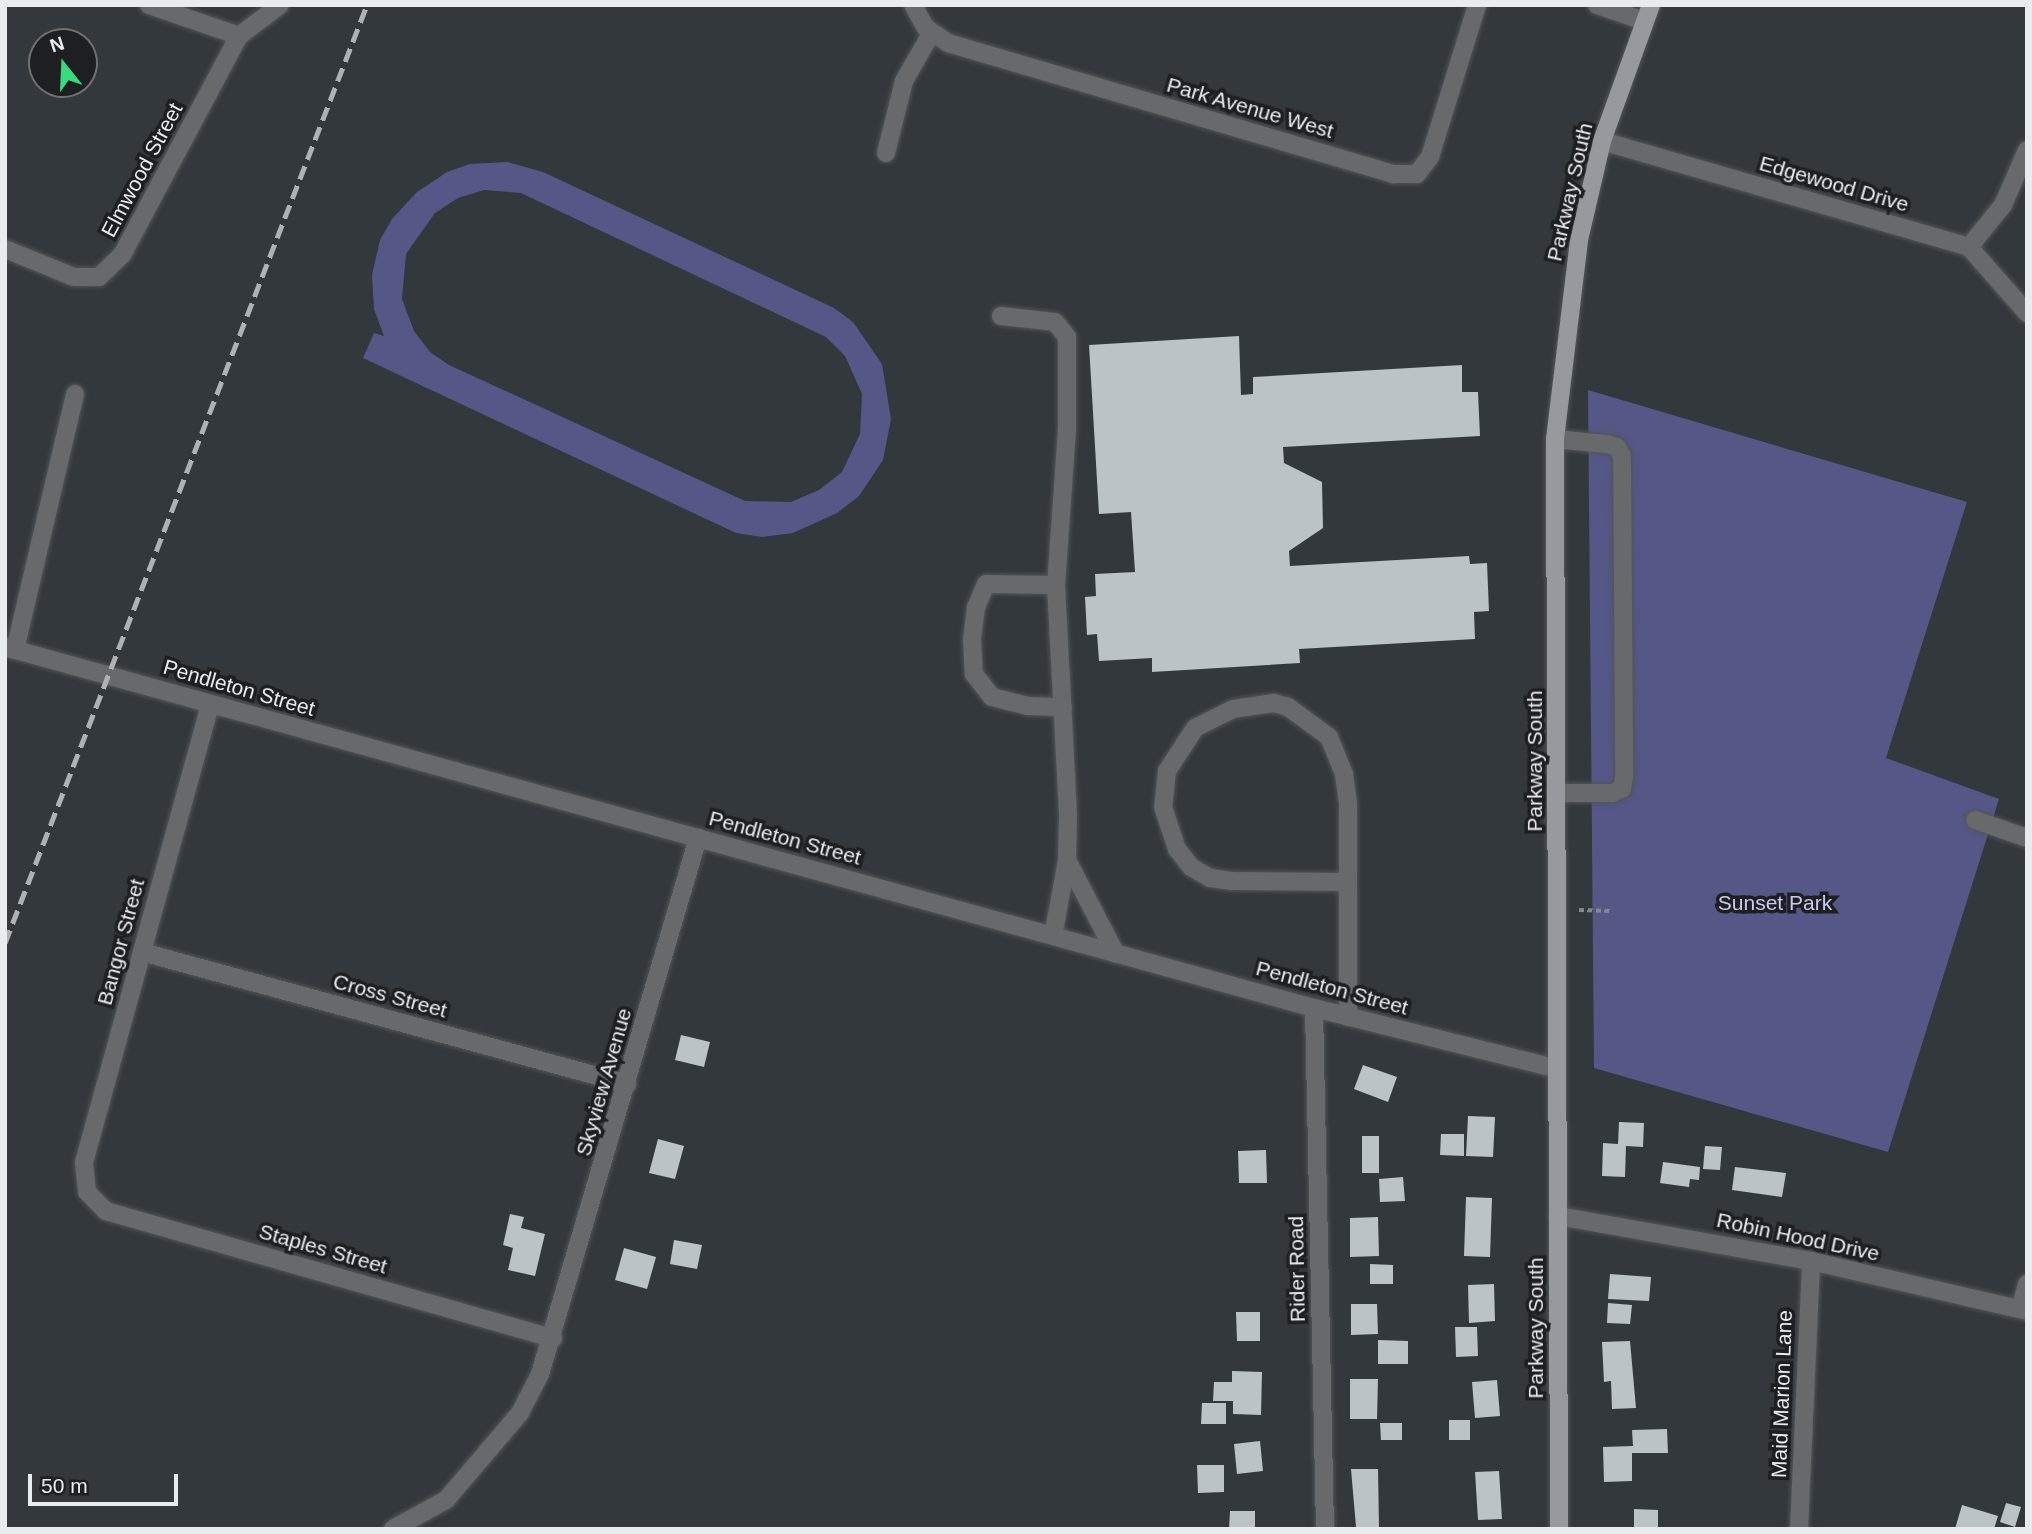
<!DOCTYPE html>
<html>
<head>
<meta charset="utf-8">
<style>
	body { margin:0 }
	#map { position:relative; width:2032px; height:1534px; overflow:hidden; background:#33383c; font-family:Helvetica,sans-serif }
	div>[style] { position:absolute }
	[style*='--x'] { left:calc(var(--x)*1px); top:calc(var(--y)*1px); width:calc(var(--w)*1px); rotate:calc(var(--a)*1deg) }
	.green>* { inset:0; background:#555786 }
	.building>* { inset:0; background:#bbc3c7 }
	.path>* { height:3.5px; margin-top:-1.75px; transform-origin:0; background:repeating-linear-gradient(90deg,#85898d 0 5px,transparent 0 8.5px) }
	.roads { filter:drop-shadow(0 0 2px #505559) drop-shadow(0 0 2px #505559) }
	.minor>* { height:18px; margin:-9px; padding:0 9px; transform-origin:9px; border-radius:9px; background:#67696b }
	.major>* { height:18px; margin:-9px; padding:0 9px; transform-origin:9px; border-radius:9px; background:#96999e }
	.rail>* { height:5px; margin-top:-2.5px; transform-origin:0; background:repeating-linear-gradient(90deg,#aeb2b5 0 14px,transparent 0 21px) }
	span { translate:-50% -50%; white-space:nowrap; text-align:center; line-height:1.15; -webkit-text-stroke:7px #1d1f21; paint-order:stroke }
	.street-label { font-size:21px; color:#e9ecef }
	.park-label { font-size:21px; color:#c7cbf3 }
	.frame { position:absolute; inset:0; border:7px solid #e9ecef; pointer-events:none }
	.north { position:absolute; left:28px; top:28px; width:70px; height:70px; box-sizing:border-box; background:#1d1f21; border:2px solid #6f7173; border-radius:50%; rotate:342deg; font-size:19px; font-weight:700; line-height:28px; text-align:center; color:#e9ecef }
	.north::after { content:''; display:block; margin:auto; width:24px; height:32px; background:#3dd77d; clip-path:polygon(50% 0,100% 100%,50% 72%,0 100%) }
	.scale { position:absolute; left:28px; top:1474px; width:150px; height:32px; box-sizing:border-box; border:4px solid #e9ecef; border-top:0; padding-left:9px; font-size:21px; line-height:24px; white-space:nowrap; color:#e9ecef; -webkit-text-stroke:5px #1d1f21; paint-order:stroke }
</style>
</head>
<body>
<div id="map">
	<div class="green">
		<i style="clip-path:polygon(evenodd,507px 162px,543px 172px,834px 308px,853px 322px,882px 364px,891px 419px,883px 460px,859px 496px,837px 513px,793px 533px,762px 537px,736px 533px,363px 358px,374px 333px,384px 336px,374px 309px,372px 275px,380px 240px,392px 219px,417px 192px,447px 172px,470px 164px,507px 162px,484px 190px,521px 193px,826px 337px,845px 356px,862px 394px,860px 434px,842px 472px,819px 490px,791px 502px,745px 501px,449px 365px,430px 352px,414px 331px,402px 299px,406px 254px,435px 213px,458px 198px,484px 190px)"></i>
		<i style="clip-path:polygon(1588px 390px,1967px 502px,1886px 758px,1999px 799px,1888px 1152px,1594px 1068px)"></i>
	</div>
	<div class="building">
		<i style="clip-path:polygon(1239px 336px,1241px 395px,1253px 394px,1253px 377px,1462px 365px,1462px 392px,1478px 392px,1480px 436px,1283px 447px,1284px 463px,1322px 482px,1323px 528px,1289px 551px,1290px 566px,1469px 556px,1470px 564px,1487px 563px,1489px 611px,1474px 612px,1475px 639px,1299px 649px,1300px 663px,1152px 672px,1152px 658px,1099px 661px,1097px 634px,1087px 635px,1085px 597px,1096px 596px,1095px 574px,1135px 572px,1131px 512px,1099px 514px,1089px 345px)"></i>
		<i style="clip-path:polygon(681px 1035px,710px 1042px,704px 1067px,675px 1060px)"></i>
		<i style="clip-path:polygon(1363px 1065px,1397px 1077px,1388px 1102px,1354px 1089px)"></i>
		<i style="clip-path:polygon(1468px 1116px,1495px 1117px,1493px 1157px,1466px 1156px)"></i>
		<i style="clip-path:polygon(1619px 1122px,1644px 1123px,1643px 1147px,1626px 1146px,1625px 1177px,1602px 1176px,1603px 1143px,1618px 1144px)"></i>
		<i style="clip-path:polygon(1441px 1134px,1464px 1134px,1464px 1156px,1440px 1155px)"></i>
		<i style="clip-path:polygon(1362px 1136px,1379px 1136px,1379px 1173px,1362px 1173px)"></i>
		<i style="clip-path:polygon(658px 1139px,684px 1146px,675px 1179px,649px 1173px)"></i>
		<i style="clip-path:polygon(1705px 1146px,1722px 1147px,1720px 1170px,1703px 1169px)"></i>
		<i style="clip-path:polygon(1266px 1150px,1267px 1183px,1239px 1183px,1238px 1151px)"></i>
		<i style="clip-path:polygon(1663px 1162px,1700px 1167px,1699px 1180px,1690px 1179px,1689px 1187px,1660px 1183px)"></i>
		<i style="clip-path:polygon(1735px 1167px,1786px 1173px,1782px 1197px,1732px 1190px)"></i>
		<i style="clip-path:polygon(1403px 1177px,1405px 1201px,1380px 1202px,1379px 1179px)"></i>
		<i style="clip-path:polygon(1466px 1197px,1492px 1198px,1490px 1257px,1464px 1256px)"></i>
		<i style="clip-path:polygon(510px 1214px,524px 1217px,521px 1228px,545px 1234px,535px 1276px,508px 1270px,513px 1248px,503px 1245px)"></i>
		<i style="clip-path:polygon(1378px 1217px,1379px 1256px,1350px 1257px,1350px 1218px)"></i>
		<i style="clip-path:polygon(674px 1240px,702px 1245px,697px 1269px,670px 1264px)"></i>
		<i style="clip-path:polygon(624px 1248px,656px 1257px,647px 1289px,615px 1280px)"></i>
		<i style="clip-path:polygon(1370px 1264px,1393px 1265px,1393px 1284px,1370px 1284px)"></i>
		<i style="clip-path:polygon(1610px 1274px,1651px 1277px,1649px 1301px,1608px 1299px)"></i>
		<i style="clip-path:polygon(1494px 1284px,1495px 1321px,1469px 1323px,1468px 1285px)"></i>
		<i style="clip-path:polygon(1608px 1303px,1632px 1305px,1630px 1324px,1607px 1323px)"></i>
		<i style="clip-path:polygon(1351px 1304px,1377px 1304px,1378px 1334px,1351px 1335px)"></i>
		<i style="clip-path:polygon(1236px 1312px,1260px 1312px,1260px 1341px,1237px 1341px)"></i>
		<i style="clip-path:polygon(1455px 1327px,1477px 1327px,1478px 1356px,1456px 1357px)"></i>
		<i style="clip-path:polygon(1378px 1340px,1408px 1341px,1408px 1364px,1378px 1364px)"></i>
		<i style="clip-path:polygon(1630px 1341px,1636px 1408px,1612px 1409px,1611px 1381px,1604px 1382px,1602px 1342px)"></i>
		<i style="clip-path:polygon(1232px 1371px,1262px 1372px,1261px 1415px,1233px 1414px,1233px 1401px,1213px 1401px,1214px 1382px,1232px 1382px)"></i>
		<i style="clip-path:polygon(1350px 1379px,1378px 1379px,1377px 1419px,1350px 1419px)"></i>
		<i style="clip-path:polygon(1497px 1380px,1500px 1416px,1475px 1418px,1472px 1382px)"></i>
		<i style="clip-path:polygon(1202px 1403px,1226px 1403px,1226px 1424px,1201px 1424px)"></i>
		<i style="clip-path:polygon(1449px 1420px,1470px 1420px,1470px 1440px,1449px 1440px)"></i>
		<i style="clip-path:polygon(1380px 1423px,1402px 1423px,1402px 1440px,1381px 1440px)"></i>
		<i style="clip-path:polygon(1667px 1429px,1668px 1453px,1632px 1453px,1632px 1481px,1604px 1482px,1603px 1447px,1633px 1446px,1632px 1430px)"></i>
		<i style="clip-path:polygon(1260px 1441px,1263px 1471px,1237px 1474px,1234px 1444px)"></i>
		<i style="clip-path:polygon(1197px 1465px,1224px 1465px,1224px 1492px,1198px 1493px)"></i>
		<i style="clip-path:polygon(1351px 1469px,1378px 1469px,1379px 1527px,1356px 1527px)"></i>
		<i style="clip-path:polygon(1499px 1471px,1502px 1519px,1478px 1520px,1475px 1472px)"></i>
		<i style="clip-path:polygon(2006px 1503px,2021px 1507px,2015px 1527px,2000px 1522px)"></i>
		<i style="clip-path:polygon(1962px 1505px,1998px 1516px,1994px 1529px,1955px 1529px)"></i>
		<i style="clip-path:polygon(1634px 1509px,1658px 1510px,1658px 1529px,1634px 1529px)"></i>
		<i style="clip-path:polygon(1230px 1511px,1255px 1511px,1255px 1529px,1229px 1529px)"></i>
	</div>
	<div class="path">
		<i style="--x:1579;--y:910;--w:32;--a:2"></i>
	</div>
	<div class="roads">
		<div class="minor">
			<i style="--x:149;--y:5;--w:95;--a:19"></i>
			<i style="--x:913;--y:5;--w:26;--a:61"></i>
			<i style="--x:926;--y:28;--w:27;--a:34"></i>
			<i style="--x:948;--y:43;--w:465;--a:16.4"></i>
			<i style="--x:1394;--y:174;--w:23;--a:0"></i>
			<i style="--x:1417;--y:174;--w:21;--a:-53"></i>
			<i style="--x:1430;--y:157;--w:159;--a:-72.8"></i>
			<i style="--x:1597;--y:5;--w:50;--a:18.8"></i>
			<i style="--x:1602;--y:141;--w:382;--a:16.1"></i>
			<i style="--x:1969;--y:247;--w:88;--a:48.7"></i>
			<i style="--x:886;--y:153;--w:74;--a:-76"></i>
			<i style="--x:904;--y:81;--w:56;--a:-60.3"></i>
			<i style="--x:1969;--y:247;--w:54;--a:-51"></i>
			<i style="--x:2003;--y:205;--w:60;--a:-66.4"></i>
			<i style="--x:5;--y:249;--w:74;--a:22.1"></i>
			<i style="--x:74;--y:277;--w:25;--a:0"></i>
			<i style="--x:99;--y:277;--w:32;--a:-44"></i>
			<i style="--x:122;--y:255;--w:248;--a:-61.9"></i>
			<i style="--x:239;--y:36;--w:51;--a:-37.1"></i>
			<i style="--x:1001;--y:316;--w:54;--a:6.3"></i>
			<i style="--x:1055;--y:322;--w:19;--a:51"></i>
			<i style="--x:1067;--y:337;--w:92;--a:90"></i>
			<i style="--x:1067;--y:429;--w:156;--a:94"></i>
			<i style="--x:1056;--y:585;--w:229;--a:87"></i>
			<i style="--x:1068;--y:814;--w:46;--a:91.2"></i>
			<i style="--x:1067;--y:860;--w:77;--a:100.4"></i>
			<i style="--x:1555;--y:439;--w:51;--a:5.6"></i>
			<i style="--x:1606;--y:444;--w:11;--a:15"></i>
			<i style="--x:1617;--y:447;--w:10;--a:61"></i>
			<i style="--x:1622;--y:456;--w:321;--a:89.6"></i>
			<i style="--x:1624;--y:777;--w:12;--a:99"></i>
			<i style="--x:1622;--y:789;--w:11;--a:158"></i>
			<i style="--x:1612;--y:793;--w:54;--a:180"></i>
			<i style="--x:1056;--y:585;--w:70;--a:-179.2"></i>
			<i style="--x:986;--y:584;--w:25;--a:113"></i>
			<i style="--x:976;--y:607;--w:32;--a:97"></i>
			<i style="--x:972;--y:639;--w:35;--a:87"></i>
			<i style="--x:974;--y:674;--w:29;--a:52"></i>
			<i style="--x:992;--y:697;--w:37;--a:14"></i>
			<i style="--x:1028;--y:706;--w:35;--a:2"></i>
			<i style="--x:5;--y:647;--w:1358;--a:15.42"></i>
			<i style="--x:1314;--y:1008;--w:248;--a:14"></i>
			<i style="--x:15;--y:650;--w:263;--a:-76.8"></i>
			<i style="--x:210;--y:705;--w:475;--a:105.4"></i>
			<i style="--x:84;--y:1163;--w:29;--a:84"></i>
			<i style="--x:87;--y:1192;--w:27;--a:45"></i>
			<i style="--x:106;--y:1211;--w:465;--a:15.9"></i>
			<i style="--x:1975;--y:820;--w:55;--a:19.1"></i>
			<i style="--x:1067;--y:860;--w:106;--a:62.5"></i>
			<i style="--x:142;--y:952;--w:503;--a:15.23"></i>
			<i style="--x:1314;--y:1008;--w:521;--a:88.79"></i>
			<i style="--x:1348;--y:1017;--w:214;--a:-90"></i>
			<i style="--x:1348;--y:803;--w:29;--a:-98"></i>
			<i style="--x:1344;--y:774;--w:40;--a:-112"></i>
			<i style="--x:1329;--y:737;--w:51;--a:-143.8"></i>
			<i style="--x:1288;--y:707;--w:15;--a:-164"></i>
			<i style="--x:1274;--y:703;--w:41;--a:171.7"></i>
			<i style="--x:1233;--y:709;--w:42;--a:153.4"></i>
			<i style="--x:1195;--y:728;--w:51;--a:123.1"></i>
			<i style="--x:1167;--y:771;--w:36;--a:96"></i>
			<i style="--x:1163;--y:807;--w:44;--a:71.6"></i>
			<i style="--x:1177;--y:849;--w:23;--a:52"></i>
			<i style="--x:1191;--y:867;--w:22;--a:30"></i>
			<i style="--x:1210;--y:878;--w:21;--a:8"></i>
			<i style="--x:1231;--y:881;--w:117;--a:0.5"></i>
			<i style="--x:1558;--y:1216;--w:257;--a:10.1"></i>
			<i style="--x:1811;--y:1261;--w:222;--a:13"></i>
			<i style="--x:2020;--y:1309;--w:26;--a:-74"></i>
			<i style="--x:393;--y:1529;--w:60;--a:-28.7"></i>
			<i style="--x:446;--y:1500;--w:114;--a:-49.6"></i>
			<i style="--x:520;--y:1413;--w:44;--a:-62.9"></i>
			<i style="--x:540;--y:1374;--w:559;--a:-73.58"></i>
			<i style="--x:1799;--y:1529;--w:268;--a:-87.4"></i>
		</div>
		<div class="major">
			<i style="--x:1559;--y:1529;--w:1090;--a:-90.21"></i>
			<i style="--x:1555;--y:439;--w:200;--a:-83.1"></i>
			<i style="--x:1579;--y:240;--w:102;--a:-76.9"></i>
			<i style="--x:1602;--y:141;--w:145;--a:-70.2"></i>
		</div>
	</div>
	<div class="rail">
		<i style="--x:5;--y:943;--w:1005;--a:-68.9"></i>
	</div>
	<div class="street-label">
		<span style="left:1250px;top:108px;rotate:16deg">Park Avenue West</span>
		<span style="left:142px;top:170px;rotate:-62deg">Elmwood Street</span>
		<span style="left:1834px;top:184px;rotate:16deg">Edgewood Drive</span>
		<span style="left:1570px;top:192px;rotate:-77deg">Parkway South</span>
		<span style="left:239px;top:688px;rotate:16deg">Pendleton Street</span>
		<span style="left:1535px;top:761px;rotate:-90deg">Parkway South</span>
		<span style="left:785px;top:838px;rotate:15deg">Pendleton Street</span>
		<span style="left:121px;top:942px;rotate:-75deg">Bangor Street</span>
		<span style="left:1332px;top:988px;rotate:15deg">Pendleton Street</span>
		<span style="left:390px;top:996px;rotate:15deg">Cross Street</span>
		<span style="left:604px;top:1082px;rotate:-74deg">Skyview Avenue</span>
		<span style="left:1798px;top:1237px;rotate:12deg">Robin Hood Drive</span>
		<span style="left:323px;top:1249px;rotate:16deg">Staples Street</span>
		<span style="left:1297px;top:1269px;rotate:-91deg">Rider Road</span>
		<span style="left:1536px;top:1328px;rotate:-90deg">Parkway South</span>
		<span style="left:1782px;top:1394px;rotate:-88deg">Maid Marion Lane</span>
	</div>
	<div class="park-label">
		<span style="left:1775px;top:903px">Sunset Park</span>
	</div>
	<div class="frame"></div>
	<div class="north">N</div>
	<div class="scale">50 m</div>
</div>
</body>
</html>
